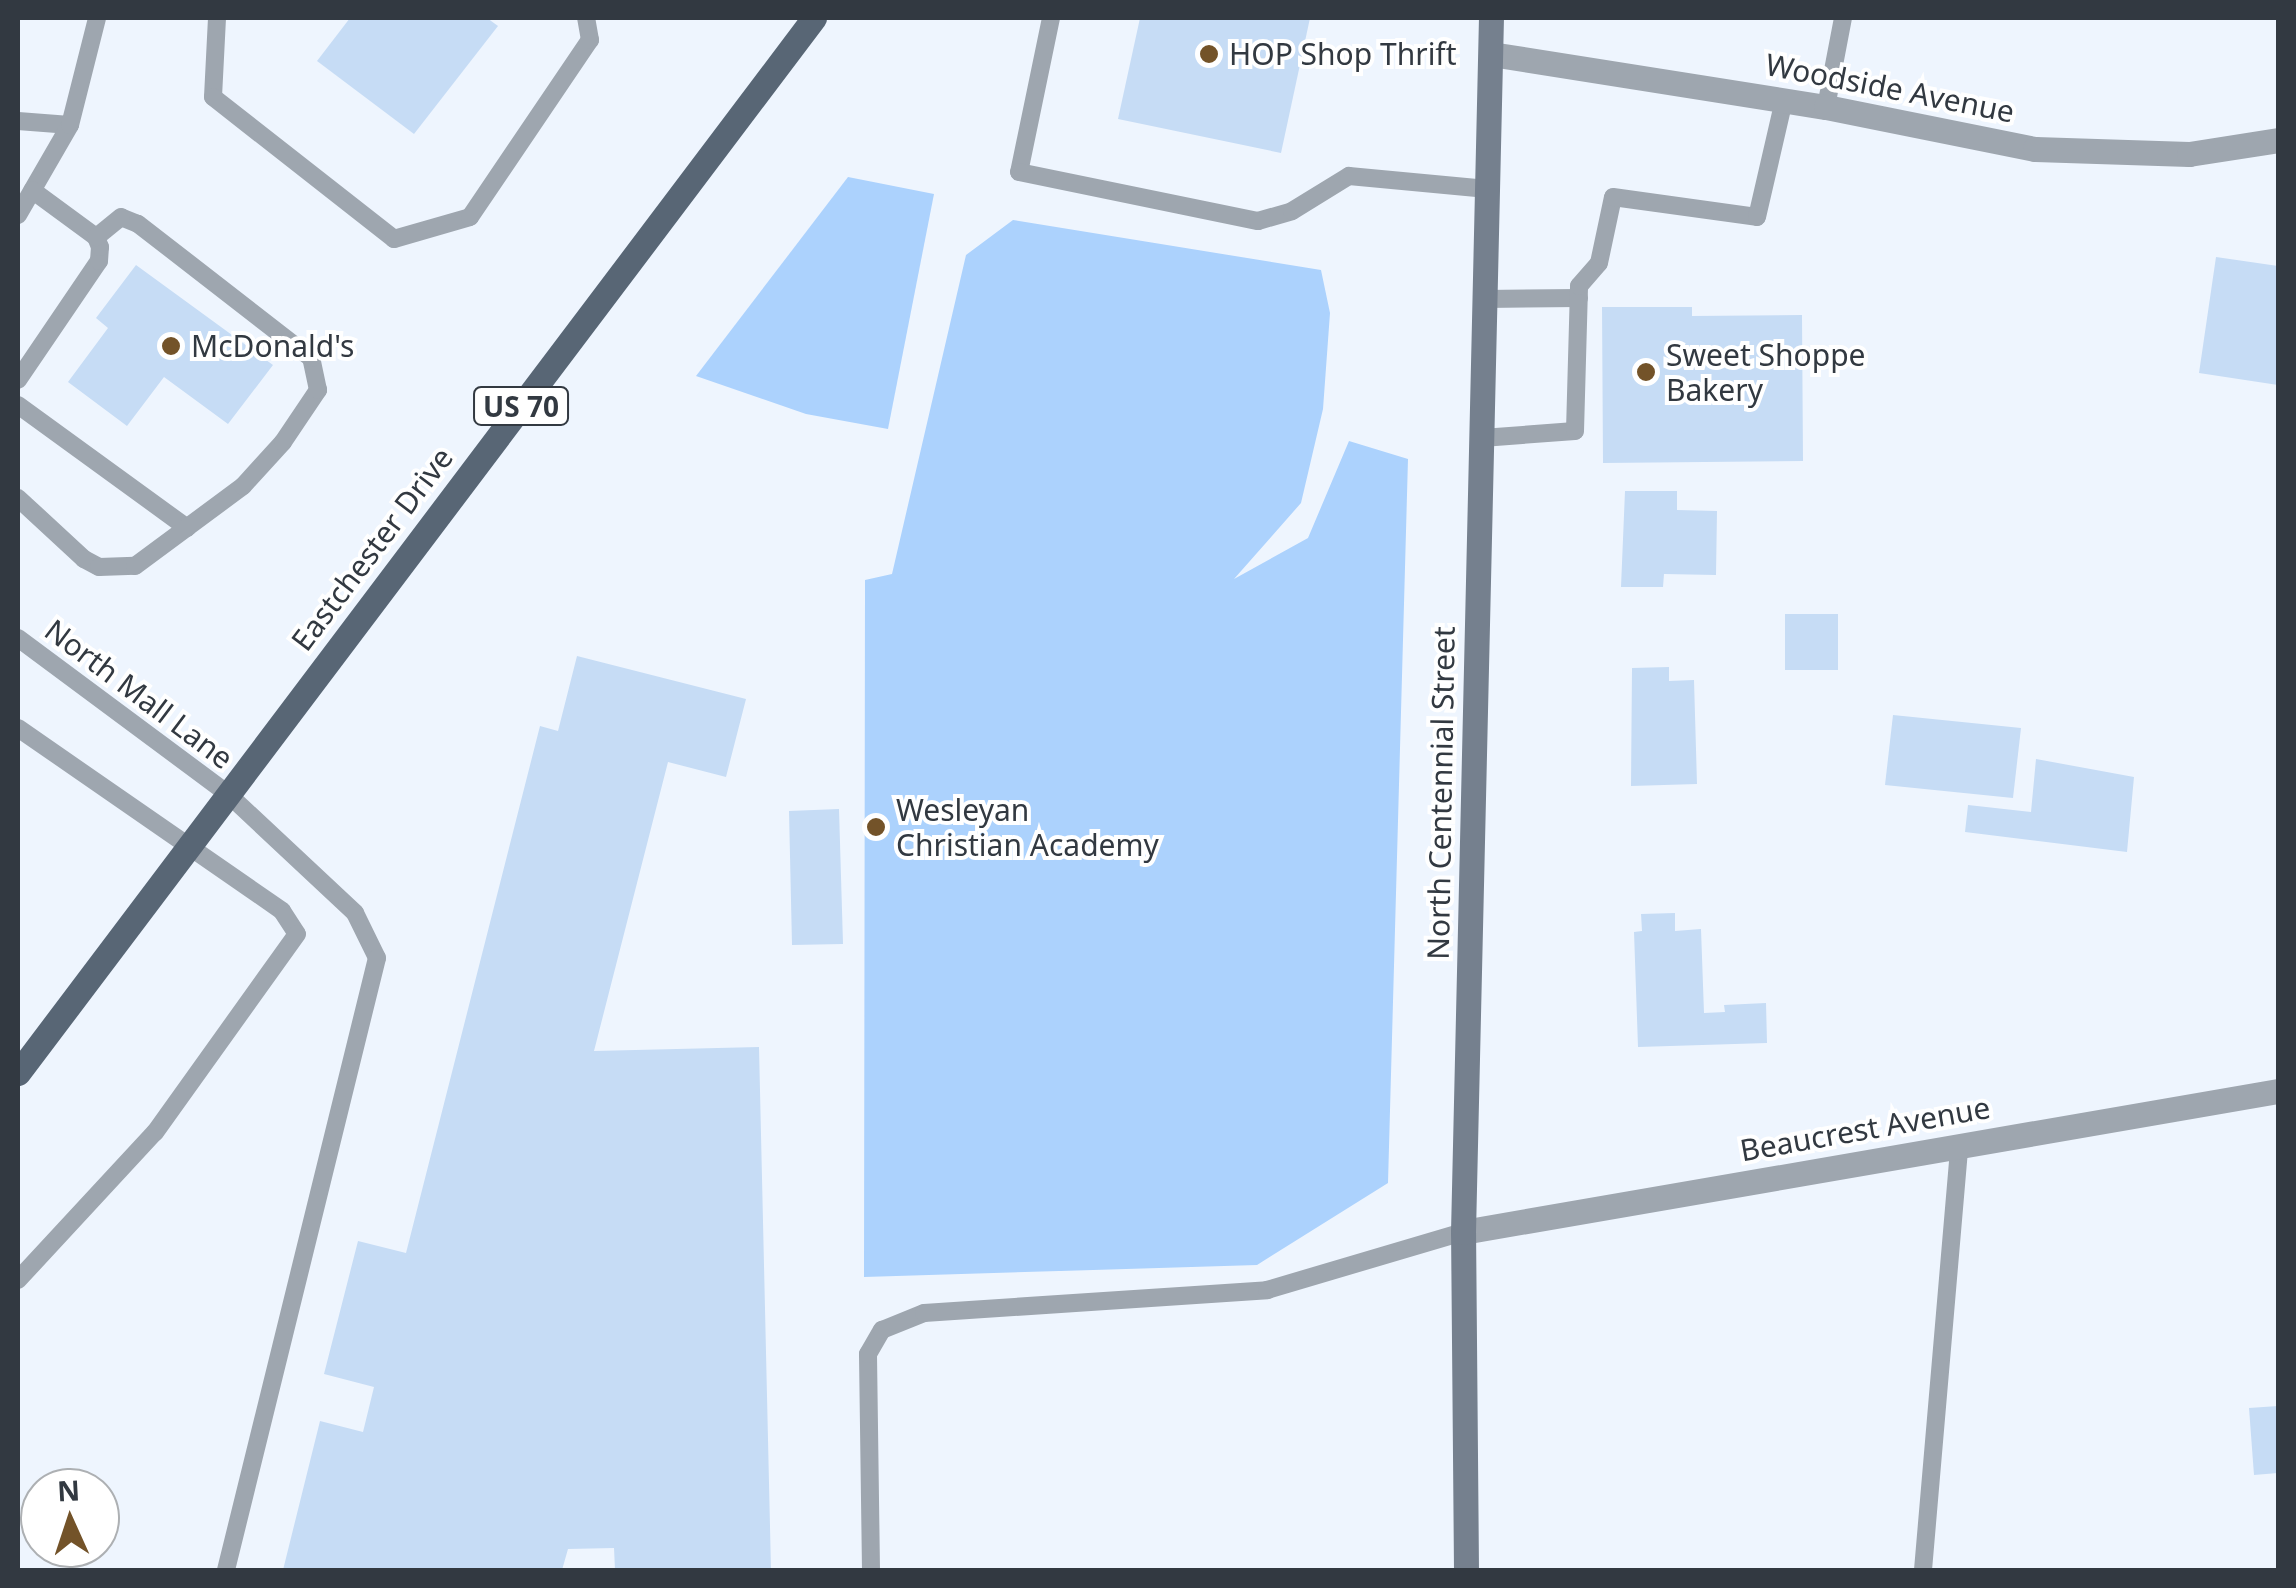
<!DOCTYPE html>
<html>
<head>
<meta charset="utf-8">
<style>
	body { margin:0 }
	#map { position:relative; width:2296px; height:1588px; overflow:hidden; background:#eef5fe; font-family:"Noto Sans",sans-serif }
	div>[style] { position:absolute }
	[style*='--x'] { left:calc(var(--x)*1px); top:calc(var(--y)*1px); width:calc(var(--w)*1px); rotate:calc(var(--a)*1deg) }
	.green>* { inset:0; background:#acd2fd }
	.building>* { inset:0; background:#c6dcf5 }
	.service>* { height:18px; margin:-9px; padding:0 9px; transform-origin:9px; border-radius:9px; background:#9ea6af }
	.minor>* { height:25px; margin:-12.5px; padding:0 12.5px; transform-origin:12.5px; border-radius:12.5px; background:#9ea6af }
	.secondary>* { height:25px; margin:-12.5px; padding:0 12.5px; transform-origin:12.5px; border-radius:12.5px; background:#75808e }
	.primary>* { height:25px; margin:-12.5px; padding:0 12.5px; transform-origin:12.5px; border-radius:12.5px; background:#586675 }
	.dots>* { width:28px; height:28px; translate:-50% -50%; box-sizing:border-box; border:5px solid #fff; border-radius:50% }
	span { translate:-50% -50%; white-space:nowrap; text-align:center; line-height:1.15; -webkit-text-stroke:8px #fff; paint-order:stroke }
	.shield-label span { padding:2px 8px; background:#fff; border:2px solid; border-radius:8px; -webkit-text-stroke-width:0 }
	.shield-label { font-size:28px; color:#323941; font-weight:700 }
	.poi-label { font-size:30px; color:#323941 }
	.left { translate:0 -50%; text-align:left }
	.street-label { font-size:30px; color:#323941 }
	.frame { position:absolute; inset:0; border:20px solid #323941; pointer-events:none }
	.north { position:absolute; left:20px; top:1468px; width:100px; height:100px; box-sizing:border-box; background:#fff; border:2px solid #adb0b3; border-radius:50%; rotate:357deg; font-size:28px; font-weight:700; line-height:40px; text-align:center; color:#323941 }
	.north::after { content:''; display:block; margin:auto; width:35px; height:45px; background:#735329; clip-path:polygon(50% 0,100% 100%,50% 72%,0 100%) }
</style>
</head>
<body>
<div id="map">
	<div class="green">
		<i style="clip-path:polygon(848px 177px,934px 194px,888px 429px,806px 414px,696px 376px)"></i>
		<i style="clip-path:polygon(1013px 220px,1321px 270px,1330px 313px,1323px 409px,1301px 503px,1234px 579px,1308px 538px,1349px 441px,1408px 459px,1388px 1183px,1257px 1265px,864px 1277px,865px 580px,892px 574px,966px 255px)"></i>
	</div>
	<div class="building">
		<i style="clip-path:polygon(350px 18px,487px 18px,498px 26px,414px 134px,317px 61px)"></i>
		<i style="clip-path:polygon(1140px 18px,1310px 18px,1281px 153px,1118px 119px)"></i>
		<i style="clip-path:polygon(2216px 257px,2278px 266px,2278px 385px,2199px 373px)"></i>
		<i style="clip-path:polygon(136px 265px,273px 365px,228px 424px,164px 377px,127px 426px,68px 382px,108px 328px,96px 318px)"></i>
		<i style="clip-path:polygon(1602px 307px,1692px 307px,1692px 316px,1802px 315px,1803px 461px,1603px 463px)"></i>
		<i style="clip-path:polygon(1625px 491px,1677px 491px,1677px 510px,1717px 511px,1716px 575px,1664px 574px,1663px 587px,1621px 587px)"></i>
		<i style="clip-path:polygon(1785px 614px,1838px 614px,1838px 670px,1785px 670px)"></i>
		<i style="clip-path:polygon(577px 656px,746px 699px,726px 777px,668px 762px,594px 1051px,759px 1047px,771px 1570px,615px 1570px,614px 1548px,568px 1549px,562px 1570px,283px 1570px,320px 1421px,363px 1432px,374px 1387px,324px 1374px,358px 1241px,406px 1253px,540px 726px,558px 731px)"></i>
		<i style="clip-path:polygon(1669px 667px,1669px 681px,1694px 680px,1697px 784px,1631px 786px,1632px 668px)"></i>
		<i style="clip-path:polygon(1893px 715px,2021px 728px,2013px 798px,1885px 785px)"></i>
		<i style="clip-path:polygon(2036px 759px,2134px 777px,2127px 852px,1965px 832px,1968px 805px,2031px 812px)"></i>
		<i style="clip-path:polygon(839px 809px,843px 944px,792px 945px,789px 811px)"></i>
		<i style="clip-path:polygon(1675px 913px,1675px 931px,1701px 929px,1704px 1013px,1725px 1012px,1724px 1005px,1766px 1003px,1767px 1043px,1638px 1047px,1634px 932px,1642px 931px,1641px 914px)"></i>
		<i style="clip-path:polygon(2278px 1406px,2278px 1473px,2254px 1475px,2249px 1408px)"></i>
	</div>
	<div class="service">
		<i style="--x:217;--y:18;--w:79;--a:92.9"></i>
		<i style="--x:213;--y:97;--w:230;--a:38.1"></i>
		<i style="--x:394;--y:239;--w:79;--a:-16.1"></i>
		<i style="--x:470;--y:217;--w:214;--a:-55.9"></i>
		<i style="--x:590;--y:40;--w:22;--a:-100"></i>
		<i style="--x:1051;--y:18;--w:157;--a:101.7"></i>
		<i style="--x:1019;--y:172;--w:244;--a:11.6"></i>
		<i style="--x:1258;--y:221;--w:35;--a:-16"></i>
		<i style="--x:1292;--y:211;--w:67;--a:-31.6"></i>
		<i style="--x:1349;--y:176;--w:139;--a:5.4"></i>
		<i style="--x:1826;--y:107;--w:91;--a:-79.2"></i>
		<i style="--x:18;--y:121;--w:52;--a:4.4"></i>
		<i style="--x:18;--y:215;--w:104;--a:-60"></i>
		<i style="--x:70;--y:125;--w:110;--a:-75.8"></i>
		<i style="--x:1485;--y:299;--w:94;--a:-0.6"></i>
		<i style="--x:18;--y:380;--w:144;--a:-55.8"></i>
		<i style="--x:99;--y:261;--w:14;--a:-86"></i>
		<i style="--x:100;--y:247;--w:11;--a:-112"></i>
		<i style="--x:96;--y:237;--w:79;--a:-143.7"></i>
		<i style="--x:18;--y:405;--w:209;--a:36"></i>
		<i style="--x:1482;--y:438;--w:93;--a:-4.3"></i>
		<i style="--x:1575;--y:431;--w:145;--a:-88.4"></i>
		<i style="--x:1579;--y:286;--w:30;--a:-49"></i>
		<i style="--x:1599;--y:263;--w:67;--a:-78"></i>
		<i style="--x:1613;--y:197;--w:145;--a:7.9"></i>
		<i style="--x:1757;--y:217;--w:120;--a:-77"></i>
		<i style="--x:18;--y:498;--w:90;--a:42.7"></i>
		<i style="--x:84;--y:559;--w:17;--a:28"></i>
		<i style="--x:99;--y:567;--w:36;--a:-2"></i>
		<i style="--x:135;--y:566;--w:134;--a:-36.5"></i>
		<i style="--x:243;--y:486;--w:59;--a:-47.7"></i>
		<i style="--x:283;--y:442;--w:63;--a:-56.1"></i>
		<i style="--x:318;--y:390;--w:33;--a:-102"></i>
		<i style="--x:311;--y:358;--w:219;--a:-142.2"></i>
		<i style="--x:138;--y:224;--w:18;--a:-158"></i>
		<i style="--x:121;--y:217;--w:32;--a:141"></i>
		<i style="--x:18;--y:638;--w:262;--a:36.6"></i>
		<i style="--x:228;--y:794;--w:174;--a:43.1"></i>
		<i style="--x:355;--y:913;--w:50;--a:63.9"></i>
		<i style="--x:377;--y:958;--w:630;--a:103.86"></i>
		<i style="--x:18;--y:728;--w:321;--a:34.7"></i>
		<i style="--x:282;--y:911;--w:27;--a:57"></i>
		<i style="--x:297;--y:934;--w:244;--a:125.6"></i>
		<i style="--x:155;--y:1132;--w:202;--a:132.8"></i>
		<i style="--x:871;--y:1570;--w:216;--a:-90.8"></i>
		<i style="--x:868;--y:1354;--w:28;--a:-60"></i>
		<i style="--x:882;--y:1330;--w:45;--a:-22"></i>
		<i style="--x:924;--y:1313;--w:344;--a:-3.8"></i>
		<i style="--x:1267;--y:1290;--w:204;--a:-16.5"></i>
		<i style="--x:1923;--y:1570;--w:426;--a:-85.1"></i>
	</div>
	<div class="minor">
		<i style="--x:1491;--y:54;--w:339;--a:9"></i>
		<i style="--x:1826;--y:107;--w:213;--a:11.4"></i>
		<i style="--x:2035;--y:149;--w:154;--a:1.9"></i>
		<i style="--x:2189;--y:154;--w:90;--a:-8.9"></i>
		<i style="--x:1463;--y:1232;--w:827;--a:-9.82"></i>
	</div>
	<div class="secondary">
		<i style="--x:1466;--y:1570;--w:338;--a:-90.5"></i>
		<i style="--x:1463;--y:1232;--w:1214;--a:-88.68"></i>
	</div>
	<div class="primary">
		<i style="--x:18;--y:1073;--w:1322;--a:-52.97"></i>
	</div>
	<div class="dots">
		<i style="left:1209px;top:54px;background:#735329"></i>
		<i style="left:171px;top:346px;background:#735329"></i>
		<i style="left:1646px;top:372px;background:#735329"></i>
		<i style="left:876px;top:827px;background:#735329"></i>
	</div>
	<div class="shield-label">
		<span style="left:521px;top:406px">US 70</span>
	</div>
	<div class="poi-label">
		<span class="left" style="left:1229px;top:54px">HOP Shop Thrift</span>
		<span class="left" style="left:191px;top:346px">McDonald's</span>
		<span class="left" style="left:1666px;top:372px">Sweet Shoppe<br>Bakery</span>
		<span class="left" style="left:896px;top:827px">Wesleyan<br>Christian Academy</span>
	</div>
	<div class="street-label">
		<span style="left:1890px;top:88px;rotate:11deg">Woodside Avenue</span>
		<span style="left:372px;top:549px;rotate:-53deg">Eastchester Drive</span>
		<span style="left:139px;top:694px;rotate:37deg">North Mall Lane</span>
		<span style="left:1441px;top:793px;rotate:-89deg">North Centennial Street</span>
		<span style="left:1865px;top:1129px;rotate:-10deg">Beaucrest Avenue</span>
	</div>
	<div class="frame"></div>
	<div class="north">N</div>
</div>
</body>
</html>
